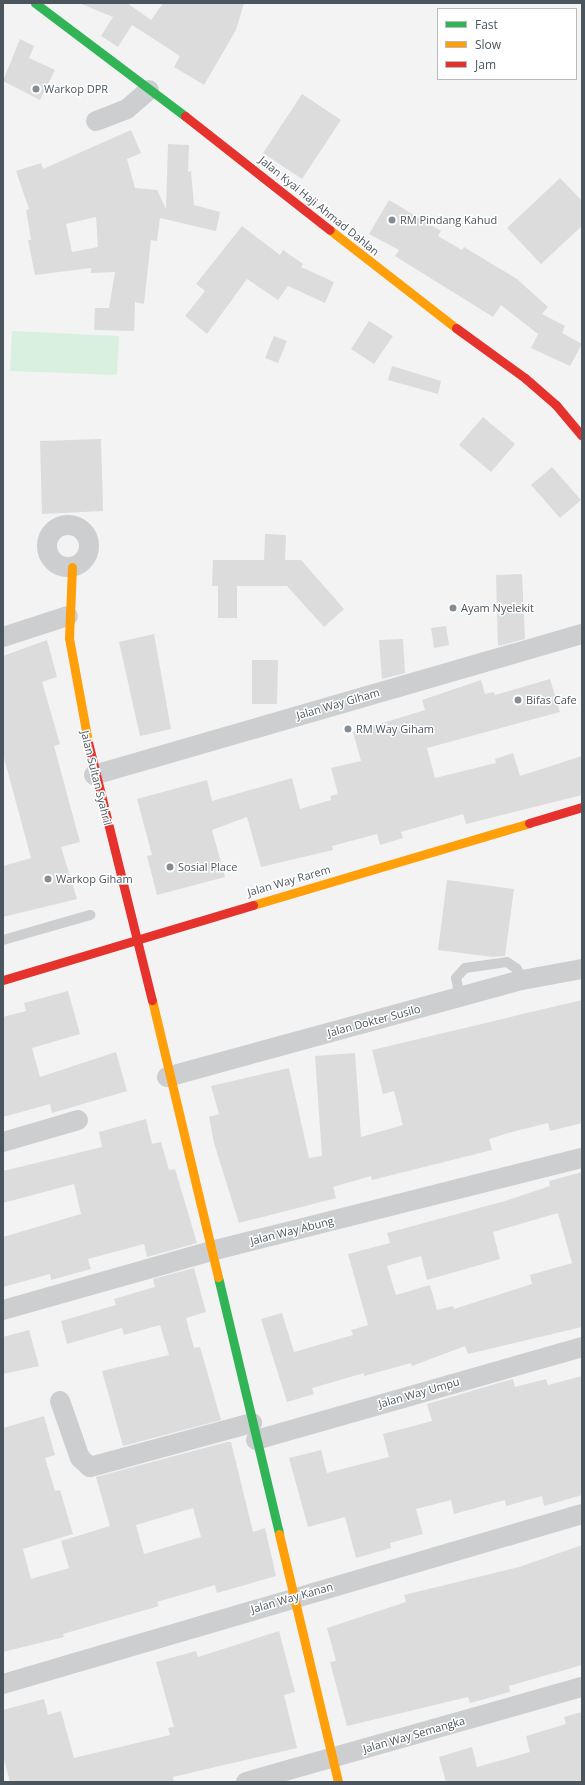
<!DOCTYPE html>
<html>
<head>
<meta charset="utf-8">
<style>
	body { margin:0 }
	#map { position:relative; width:585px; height:1785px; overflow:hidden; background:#f3f3f3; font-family:"Open Sans",sans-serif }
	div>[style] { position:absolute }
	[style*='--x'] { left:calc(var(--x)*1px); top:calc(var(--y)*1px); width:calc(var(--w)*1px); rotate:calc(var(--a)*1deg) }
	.green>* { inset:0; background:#d9f0e1 }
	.building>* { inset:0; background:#dcdcdd }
	.lane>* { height:10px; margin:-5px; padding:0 5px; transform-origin:5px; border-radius:5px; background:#ccced0 }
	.street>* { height:20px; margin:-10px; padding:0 10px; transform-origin:10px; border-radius:10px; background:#ccced0 }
	.street>.ring { margin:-10px; padding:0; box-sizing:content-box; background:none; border:20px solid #ccced0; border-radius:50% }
	.fast>* { height:9px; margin:-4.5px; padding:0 4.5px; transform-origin:4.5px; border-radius:4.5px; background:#30b455 }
	.slow>* { height:9px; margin:-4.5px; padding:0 4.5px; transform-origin:4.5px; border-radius:4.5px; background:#ff9f0a }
	.jam>* { height:9px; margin:-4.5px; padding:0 4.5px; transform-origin:4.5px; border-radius:4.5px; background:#e5322d }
	.dots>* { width:11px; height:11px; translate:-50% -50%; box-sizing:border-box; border:2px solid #fff; border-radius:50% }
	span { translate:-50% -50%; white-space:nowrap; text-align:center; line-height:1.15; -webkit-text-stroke:3px #fff; paint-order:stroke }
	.poi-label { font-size:11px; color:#4a555e }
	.left { translate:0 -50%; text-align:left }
	.street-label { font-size:11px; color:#4a555e }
	.frame { position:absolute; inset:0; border:4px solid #4a555e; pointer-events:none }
	.legend { position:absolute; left:437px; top:8px; width:140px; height:72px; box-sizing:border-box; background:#fff; border:1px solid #b7bbbf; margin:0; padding:5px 7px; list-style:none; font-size:12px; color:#4a555e }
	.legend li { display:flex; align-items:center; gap:8px; height:20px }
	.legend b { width:20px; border:1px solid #b7bbbf }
</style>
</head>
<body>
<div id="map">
	<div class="green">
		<i style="clip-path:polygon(12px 331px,119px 336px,117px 375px,10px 371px)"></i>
	</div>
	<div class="building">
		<i style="clip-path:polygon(79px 3px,127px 3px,151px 20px,163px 3px,244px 3px,236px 30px,204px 85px,174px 67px,180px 56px,132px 25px,118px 47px,101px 36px,113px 17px)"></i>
		<i style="clip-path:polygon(20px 39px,34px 46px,29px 58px,55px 70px,40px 100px,3px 81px)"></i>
		<i style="clip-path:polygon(302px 94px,341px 120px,302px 179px,263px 153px)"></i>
		<i style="clip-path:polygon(evenodd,131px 130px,141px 153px,127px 159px,135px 188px,157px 190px,166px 209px,168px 144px,189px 145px,188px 172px,191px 171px,194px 205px,220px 212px,216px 231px,160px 218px,157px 241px,151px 240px,144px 304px,135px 302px,134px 331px,94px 330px,95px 308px,109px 308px,115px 272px,91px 273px,91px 268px,35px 275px,28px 240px,31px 240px,26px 210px,29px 209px,16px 171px,41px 163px,43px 169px,131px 130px,96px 217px,98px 247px,72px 252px,66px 224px,96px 217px)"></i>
		<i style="clip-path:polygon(560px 178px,582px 201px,582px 226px,541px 264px,507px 228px)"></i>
		<i style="clip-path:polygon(389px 200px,441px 231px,438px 236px,462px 250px,464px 247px,517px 279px,548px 307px,542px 314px,565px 326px,562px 333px,582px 344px,570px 366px,531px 348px,538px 334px,501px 305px,493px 317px,395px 256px,399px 250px,369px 234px)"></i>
		<i style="clip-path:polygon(242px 226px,280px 255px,283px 250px,303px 264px,301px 267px,334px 282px,325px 303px,288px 286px,278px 300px,247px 279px,207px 334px,185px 316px,205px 291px,196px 284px)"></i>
		<i style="clip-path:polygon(369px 321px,393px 336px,374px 364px,351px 349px)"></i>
		<i style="clip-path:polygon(274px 336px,287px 341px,278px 363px,265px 358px)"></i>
		<i style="clip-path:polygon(392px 366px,441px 381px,438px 394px,388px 380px)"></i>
		<i style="clip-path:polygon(483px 417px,515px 444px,491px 472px,459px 445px)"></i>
		<i style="clip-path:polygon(101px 439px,103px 511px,42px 514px,40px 441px)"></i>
		<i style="clip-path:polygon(552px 467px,581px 500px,560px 518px,531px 485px)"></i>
		<i style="clip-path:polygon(265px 534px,286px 535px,285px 560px,301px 560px,344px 609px,324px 627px,287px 586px,237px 586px,237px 618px,218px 618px,218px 586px,212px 586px,213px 560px,264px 560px)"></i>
		<i style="clip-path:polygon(522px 574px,525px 639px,498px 646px,496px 575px)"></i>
		<i style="clip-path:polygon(446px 626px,449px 645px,434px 648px,431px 628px)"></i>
		<i style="clip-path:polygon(154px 634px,171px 729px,140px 736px,119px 642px)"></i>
		<i style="clip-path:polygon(403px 639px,405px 673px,382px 679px,379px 640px)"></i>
		<i style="clip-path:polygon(47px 640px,57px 677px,42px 682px,60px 744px,54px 746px,80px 842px,61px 847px,77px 899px,3px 917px,3px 866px,31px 858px,3px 754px,3px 656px)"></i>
		<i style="clip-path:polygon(252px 660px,278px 660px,277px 704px,252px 704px)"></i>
		<i style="clip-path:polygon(550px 679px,560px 712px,427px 748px,435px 778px,496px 763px,495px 759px,513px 753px,520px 776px,582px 756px,582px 795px,466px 824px,463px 814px,401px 832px,403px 838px,380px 845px,377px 834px,332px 846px,333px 850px,261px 867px,247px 817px,212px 830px,225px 877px,157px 895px,147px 856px,152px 855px,137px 799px,207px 780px,212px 801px,292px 778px,300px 809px,331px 800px,330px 796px,338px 794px,331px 768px,361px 761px,353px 732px,425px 710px,422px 700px,481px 680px,485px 694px,494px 692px,495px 695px)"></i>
		<i style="clip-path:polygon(447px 880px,514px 889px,505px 956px,493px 957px,438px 950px)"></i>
		<i style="clip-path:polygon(68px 991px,80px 1034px,32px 1048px,40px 1077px,116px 1052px,127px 1091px,52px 1113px,50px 1104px,3px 1117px,3px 1017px,26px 1011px,24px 1003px)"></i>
		<i style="clip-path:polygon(582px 1000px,582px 1123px,550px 1131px,548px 1123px,512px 1132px,489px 1139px,492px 1150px,372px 1180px,371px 1176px,333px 1187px,336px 1198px,239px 1223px,214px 1143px,209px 1117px,219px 1114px,211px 1086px,289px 1068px,309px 1158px,322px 1156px,315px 1056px,355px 1053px,361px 1137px,403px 1125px,394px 1091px,383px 1094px,372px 1050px)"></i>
		<i style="clip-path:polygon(146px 1119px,152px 1144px,161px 1142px,169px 1170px,175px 1169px,197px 1243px,147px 1257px,144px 1244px,88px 1259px,91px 1269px,51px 1280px,50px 1274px,3px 1287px,3px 1237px,81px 1214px,74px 1184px,3px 1203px,3px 1171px,102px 1147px,99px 1132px)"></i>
		<i style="clip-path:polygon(evenodd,582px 1172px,582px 1327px,468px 1354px,465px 1346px,412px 1366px,411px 1363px,364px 1376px,364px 1373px,312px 1388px,314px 1394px,287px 1402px,261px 1319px,282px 1313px,294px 1352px,353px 1335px,351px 1330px,368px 1325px,348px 1254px,390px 1243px,387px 1233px,505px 1201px,550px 1186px,549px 1181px,582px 1172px,558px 1213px,572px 1263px,530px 1275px,532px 1284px,454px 1309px,453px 1306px,437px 1310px,430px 1285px,396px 1295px,387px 1266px,421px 1256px,427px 1280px,500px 1259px,493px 1232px,558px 1213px)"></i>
		<i style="clip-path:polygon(194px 1268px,206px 1312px,186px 1318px,194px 1348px,200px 1347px,221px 1420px,123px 1446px,102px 1371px,169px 1355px,160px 1325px,124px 1335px,122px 1328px,67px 1344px,61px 1321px,116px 1305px,114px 1299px,155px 1287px,153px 1279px)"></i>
		<i style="clip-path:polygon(29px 1330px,39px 1366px,3px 1374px,3px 1337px)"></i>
		<i style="clip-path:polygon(582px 1376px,582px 1495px,544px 1506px,542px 1496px,506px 1506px,505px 1500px,454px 1514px,451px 1500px,416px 1509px,423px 1534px,390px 1543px,391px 1548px,356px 1558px,345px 1517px,308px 1527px,289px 1458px,321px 1450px,327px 1473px,389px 1457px,383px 1434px,432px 1421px,427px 1404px,513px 1379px,515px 1387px,546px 1379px,548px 1385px)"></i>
		<i style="clip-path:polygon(evenodd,44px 1416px,55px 1455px,45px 1458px,55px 1491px,60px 1490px,73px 1534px,23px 1549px,31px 1579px,69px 1568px,61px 1541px,110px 1526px,96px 1477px,227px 1442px,231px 1442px,253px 1532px,265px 1528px,276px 1576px,217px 1593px,215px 1585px,157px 1602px,159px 1606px,63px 1634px,64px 1637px,3px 1652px,3px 1428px,44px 1416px,193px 1508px,201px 1537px,144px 1554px,136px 1525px,193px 1508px)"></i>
		<i style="clip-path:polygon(582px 1545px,582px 1665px,509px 1686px,510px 1692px,470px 1703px,468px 1697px,347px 1726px,330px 1662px,336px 1661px,327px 1628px,406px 1602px,404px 1595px,519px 1567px)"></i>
		<i style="clip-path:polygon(279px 1631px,295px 1692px,284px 1695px,297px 1748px,173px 1777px,174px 1782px,10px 1782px,3px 1756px,3px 1710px,44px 1699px,48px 1715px,61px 1711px,74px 1758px,170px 1735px,168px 1728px,174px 1727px,156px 1662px,196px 1651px,198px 1657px)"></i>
		<i style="clip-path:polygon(582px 1712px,582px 1782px,446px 1782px,439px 1757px,472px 1747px,477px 1767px,530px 1752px,526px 1736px,566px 1724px,564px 1717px)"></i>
	</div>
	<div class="lane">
		<i style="--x:3;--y:940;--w:91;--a:-16"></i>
		<i style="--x:460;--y:998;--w:20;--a:-101"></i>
		<i style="--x:456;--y:978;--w:13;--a:-48"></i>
		<i style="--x:465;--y:968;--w:42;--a:-8.1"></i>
		<i style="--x:507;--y:962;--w:12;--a:35"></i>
		<i style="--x:517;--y:969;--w:12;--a:66"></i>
	</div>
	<div class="street">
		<i style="--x:96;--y:121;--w:33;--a:-21"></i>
		<i style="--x:127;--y:109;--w:29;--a:-41"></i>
		<i class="ring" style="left:47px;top:525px;width:22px;height:22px"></i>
		<i style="--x:3;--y:637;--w:68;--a:-17.9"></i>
		<i style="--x:94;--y:775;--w:508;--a:-16.12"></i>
		<i style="--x:167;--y:1077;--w:368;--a:-15.3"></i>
		<i style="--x:522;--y:980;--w:61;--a:-10.4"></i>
		<i style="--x:3;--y:1142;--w:78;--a:-16.3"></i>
		<i style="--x:3;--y:1310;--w:216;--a:-15.8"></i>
		<i style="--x:211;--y:1251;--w:382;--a:-14.1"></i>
		<i style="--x:60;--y:1401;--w:60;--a:70.7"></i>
		<i style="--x:80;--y:1458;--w:13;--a:42"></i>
		<i style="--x:90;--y:1467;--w:168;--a:-15.2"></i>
		<i style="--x:256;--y:1440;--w:339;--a:-15.9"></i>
		<i style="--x:3;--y:1684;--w:603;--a:-16.36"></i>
		<i style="--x:246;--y:1782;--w:349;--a:-15.8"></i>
	</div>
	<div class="fast">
		<i style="--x:35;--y:3;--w:188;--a:37"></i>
		<i style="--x:218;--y:1277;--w:264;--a:76.6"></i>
	</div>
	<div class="slow">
		<i style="--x:330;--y:230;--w:160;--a:37.9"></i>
		<i style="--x:72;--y:567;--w:71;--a:92.4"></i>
		<i style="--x:69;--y:638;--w:106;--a:79.6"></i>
		<i style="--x:253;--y:905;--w:288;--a:-16.5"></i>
		<i style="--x:152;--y:1000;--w:285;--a:76.6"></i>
		<i style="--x:279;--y:1534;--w:255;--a:76.6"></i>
	</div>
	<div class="jam">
		<i style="--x:185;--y:116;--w:184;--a:38.2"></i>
		<i style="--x:456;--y:328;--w:85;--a:35.9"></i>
		<i style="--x:525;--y:378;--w:41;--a:41.1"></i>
		<i style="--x:556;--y:405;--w:40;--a:50"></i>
		<i style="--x:88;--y:742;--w:266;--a:76.1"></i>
		<i style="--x:529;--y:823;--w:55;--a:-16.8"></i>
		<i style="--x:3;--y:980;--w:261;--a:-16.7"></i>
	</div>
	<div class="dots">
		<i style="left:36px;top:89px;background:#858c92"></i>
		<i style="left:392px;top:220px;background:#858c92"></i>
		<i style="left:453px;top:608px;background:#858c92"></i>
		<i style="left:518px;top:700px;background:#858c92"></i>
		<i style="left:348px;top:729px;background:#858c92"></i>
		<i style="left:170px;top:867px;background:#858c92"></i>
		<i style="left:48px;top:879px;background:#858c92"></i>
	</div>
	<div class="poi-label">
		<span class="left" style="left:44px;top:89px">Warkop DPR</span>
		<span class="left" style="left:400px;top:220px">RM Pindang Kahud</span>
		<span class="left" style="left:461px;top:608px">Ayam Nyelekit</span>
		<span class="left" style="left:526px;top:700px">Bifas Cafe</span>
		<span class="left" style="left:356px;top:729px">RM Way Giham</span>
		<span class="left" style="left:178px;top:867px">Sosial Place</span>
		<span class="left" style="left:56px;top:879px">Warkop Giham</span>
	</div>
	<div class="street-label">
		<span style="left:319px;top:206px;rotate:39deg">Jalan Kyai Haji Ahmad Dahlan</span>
		<span style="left:338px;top:704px;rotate:-16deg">Jalan Way Giham</span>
		<span style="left:96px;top:778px;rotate:76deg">Jalan Sultan Syahril</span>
		<span style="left:289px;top:881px;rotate:-16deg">Jalan Way Rarem</span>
		<span style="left:374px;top:1021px;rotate:-15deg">Jalan Dokter Susilo</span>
		<span style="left:292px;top:1231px;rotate:-14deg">Jalan Way Abung</span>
		<span style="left:419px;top:1393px;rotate:-16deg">Jalan Way Umpu</span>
		<span style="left:292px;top:1598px;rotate:-16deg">Jalan Way Kanan</span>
		<span style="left:414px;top:1735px;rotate:-16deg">Jalan Way Semangka</span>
	</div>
	<div class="frame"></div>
	<ul class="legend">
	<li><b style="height:5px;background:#30b455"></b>Fast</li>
	<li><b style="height:5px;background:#ff9f0a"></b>Slow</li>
	<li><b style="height:5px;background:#e5322d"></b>Jam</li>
	</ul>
</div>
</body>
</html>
